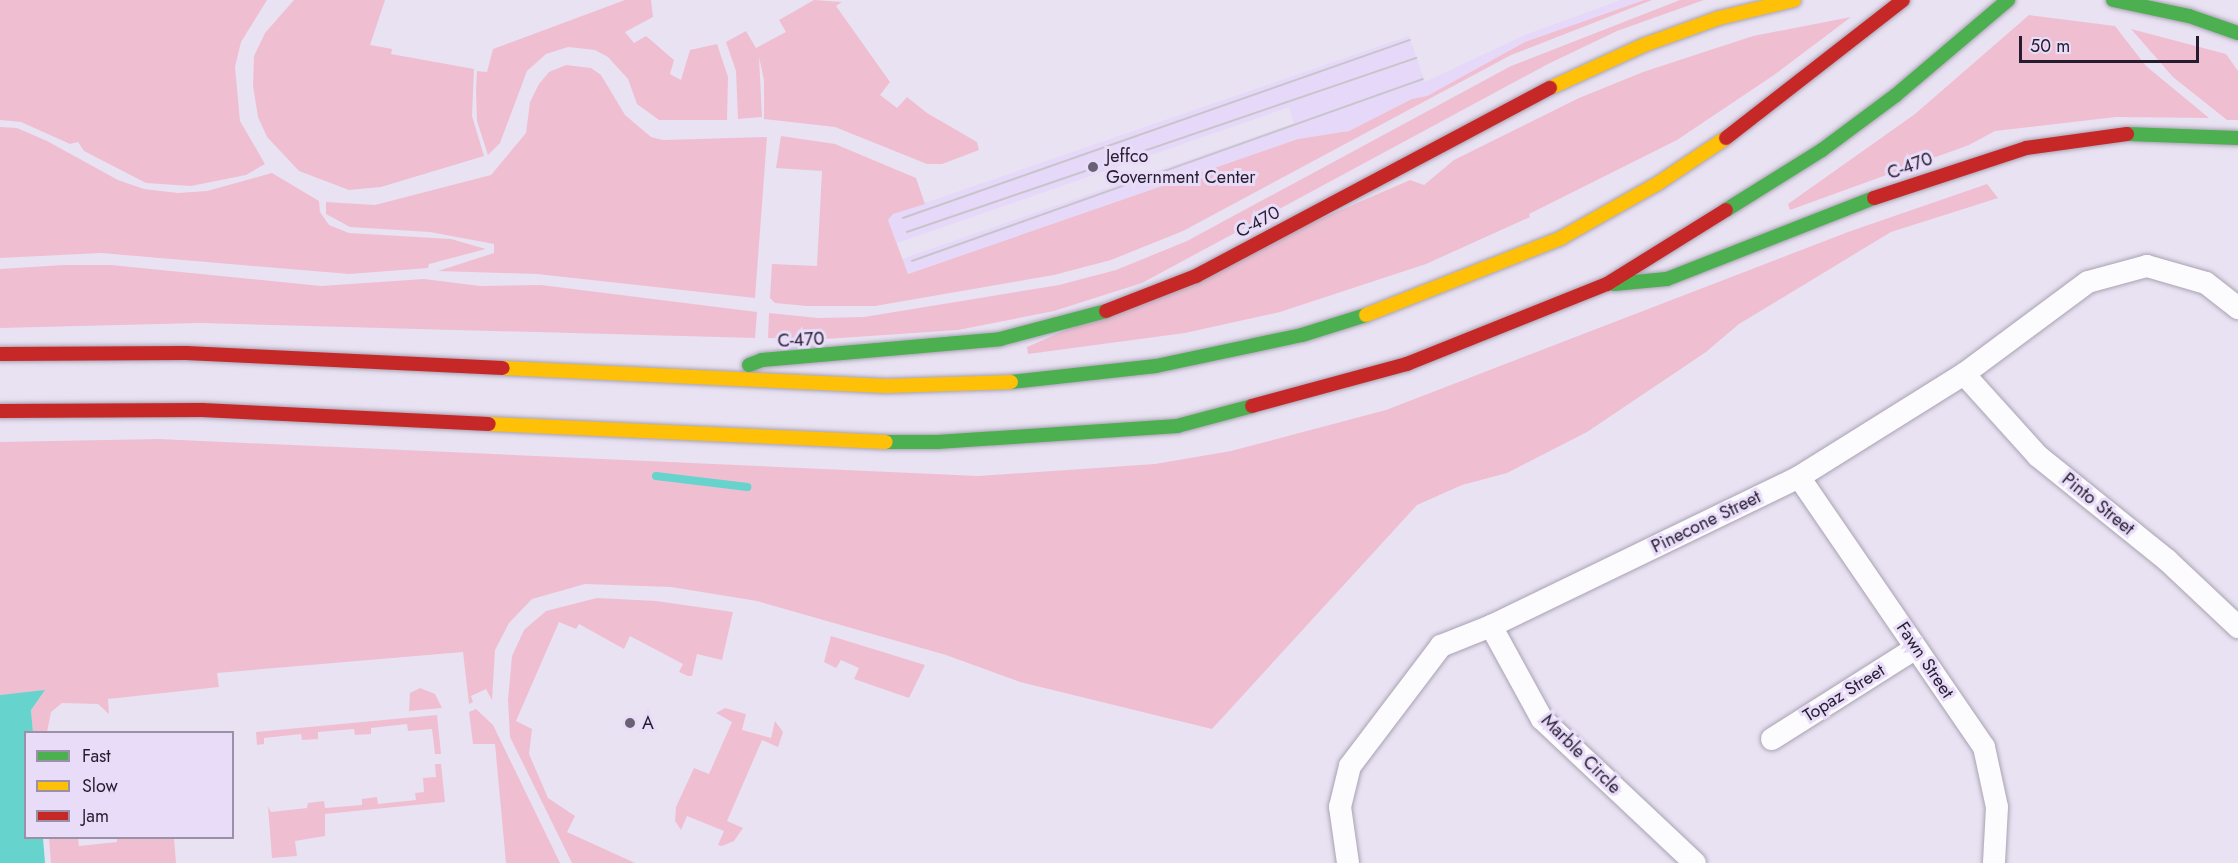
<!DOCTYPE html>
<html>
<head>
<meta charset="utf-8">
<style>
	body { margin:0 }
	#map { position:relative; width:2238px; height:863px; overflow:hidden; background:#e9e2f3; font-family:Jost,sans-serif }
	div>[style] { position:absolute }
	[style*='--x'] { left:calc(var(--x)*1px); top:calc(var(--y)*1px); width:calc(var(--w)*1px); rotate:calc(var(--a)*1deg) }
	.built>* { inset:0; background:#e5d8f8 }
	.green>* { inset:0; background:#efbfd1 }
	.water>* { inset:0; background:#66d3cd }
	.stream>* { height:8px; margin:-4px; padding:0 4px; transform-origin:4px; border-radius:4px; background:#66d3cd }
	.roads { filter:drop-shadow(0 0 2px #a9a2b2) drop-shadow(0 0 2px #a9a2b2) }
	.street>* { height:22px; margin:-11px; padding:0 11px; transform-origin:11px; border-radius:11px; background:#fcfbfd }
	.fast>* { height:14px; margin:-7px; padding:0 7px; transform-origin:7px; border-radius:7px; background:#4caf50 }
	.slow>* { height:14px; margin:-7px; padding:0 7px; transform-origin:7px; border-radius:7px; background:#ffc107 }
	.jam>* { height:14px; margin:-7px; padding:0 7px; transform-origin:7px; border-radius:7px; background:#c62828 }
	.tram>* { height:1.5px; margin:-0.75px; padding:0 0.75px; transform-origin:0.75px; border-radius:0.75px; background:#c7c5ca }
	.dots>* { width:16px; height:16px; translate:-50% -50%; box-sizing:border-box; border:3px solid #e8dcf9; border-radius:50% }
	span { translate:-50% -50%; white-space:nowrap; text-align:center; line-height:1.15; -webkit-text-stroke:6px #e8dcf9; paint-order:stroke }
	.poi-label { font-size:18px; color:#251d2f }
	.left { translate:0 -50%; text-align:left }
	.street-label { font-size:18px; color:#251d2f }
	.legend { position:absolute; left:24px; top:731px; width:210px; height:108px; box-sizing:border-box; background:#e8dcf9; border:2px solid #9a90a8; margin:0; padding:8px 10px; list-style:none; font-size:18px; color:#251d2f }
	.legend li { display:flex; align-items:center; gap:12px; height:30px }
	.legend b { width:30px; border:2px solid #9a90a8 }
	.scale { position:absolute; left:2019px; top:36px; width:180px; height:27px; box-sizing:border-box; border:3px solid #251d2f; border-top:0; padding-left:8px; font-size:18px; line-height:21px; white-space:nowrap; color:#251d2f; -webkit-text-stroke:4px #e8dcf9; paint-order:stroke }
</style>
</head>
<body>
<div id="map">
	<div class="built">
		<i style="clip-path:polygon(1621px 0,1643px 0,1525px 42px,1427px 96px,1412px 99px,1349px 131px,1298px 139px,907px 274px,902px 259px,1294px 123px,1289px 107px,897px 243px,888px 220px,893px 214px,1409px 36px,1425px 82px,1525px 35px)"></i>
	</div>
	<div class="green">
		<i style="clip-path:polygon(0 0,267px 0,241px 42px,235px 67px,240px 121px,265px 164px,246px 175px,191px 186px,146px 183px,84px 151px,78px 142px,70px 144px,21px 122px,0 120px)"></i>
		<i style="clip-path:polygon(294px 0,385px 0,370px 45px,392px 49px,391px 54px,474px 69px,472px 116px,484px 156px,381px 187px,349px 190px,299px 171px,267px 137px,258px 117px,253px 86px,254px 56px,265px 33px)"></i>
		<i style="clip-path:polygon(625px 0,651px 0,653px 17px,625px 32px,634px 43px,646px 36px,674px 60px,670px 74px,681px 80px,690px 50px,717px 44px,728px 77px,727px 120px,659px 120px,637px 104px,628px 79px,608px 57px,595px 50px,568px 47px,546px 54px,527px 71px,500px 143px,488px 155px,477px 121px,476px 90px,477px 71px,487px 72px,493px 49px)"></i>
		<i style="clip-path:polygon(814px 0,842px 2px,836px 6px,890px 82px,880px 95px,897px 108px,907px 97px,927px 113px,977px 142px,979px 150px,942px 164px,927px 164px,835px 127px,764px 119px,764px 80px,759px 57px,762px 117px,738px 119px,736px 71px,726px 42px,746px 31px,756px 48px,786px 32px,779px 20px)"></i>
		<i style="clip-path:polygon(1644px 0,1652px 0,1511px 55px,1183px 231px,1111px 260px,1054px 275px,875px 306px,807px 306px,775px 303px,770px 298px,772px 264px,817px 266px,822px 171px,776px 168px,781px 136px,835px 144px,916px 178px,925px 204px,893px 214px,888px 220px,908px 274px,1298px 139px,1349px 131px,1412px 99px,1427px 96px,1525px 42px)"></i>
		<i style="clip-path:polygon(1680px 0,1704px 0,1617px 31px,1548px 64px,1142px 283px,1054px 311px,958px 330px,826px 339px,768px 338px,769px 313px,818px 318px,864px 317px,1059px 285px,1116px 270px,1187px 241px,1511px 66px)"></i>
		<i style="clip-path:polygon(2029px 15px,2115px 26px,2146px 66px,2209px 118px,2116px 117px,1995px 131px,1969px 145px,1790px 210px,1788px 204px,1915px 114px)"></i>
		<i style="clip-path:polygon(1851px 17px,1774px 75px,1677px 140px,1529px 214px,1530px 217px,1426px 264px,1280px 312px,1185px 333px,1028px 354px,1027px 347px,1410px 180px,1424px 185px,1454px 160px,1579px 98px,1643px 72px,1753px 36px)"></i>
		<i style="clip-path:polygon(2131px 29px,2226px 54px,2238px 71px,2238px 120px,2227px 120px,2173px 77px)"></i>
		<i style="clip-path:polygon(566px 65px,591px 68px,601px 75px,625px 115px,651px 137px,663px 140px,767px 137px,755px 298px,537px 274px,438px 271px,494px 253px,494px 244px,430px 232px,350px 227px,326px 214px,326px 202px,375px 205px,491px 175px,526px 133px,530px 102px,539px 84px,549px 72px)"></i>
		<i style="clip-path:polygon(0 127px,17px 128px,47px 141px,118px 180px,144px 189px,178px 193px,207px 191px,272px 173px,319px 201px,320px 212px,329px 225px,349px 233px,451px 239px,486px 249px,429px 264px,428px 268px,349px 274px,101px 253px,0 258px)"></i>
		<i style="clip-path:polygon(1987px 184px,1998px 198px,1891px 232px,1739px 324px,1706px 352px,1587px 432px,1507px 473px,1462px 485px,1417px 505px,1212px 729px,1020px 682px,946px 655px,757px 601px,671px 587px,585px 584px,532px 599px,509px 623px,495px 650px,492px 700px,486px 689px,471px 696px,473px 702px,469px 704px,463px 652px,217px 673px,219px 687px,108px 699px,109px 714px,98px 704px,62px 703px,51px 712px,47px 732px,33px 732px,31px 710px,44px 691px,0 695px,0 442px,159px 439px,978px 476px,1155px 464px,1231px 451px,1386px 410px,1848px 232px)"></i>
		<i style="clip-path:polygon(63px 265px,111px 265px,321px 286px,424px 279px,480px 286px,541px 285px,757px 312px,755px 338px,200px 323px,0 328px,0 269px)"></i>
		<i style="clip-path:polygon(597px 598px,656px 601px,733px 612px,722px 660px,697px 654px,692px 676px,688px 676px,679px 672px,683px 664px,630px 636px,624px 649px,579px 624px,576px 629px,559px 622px,516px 721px,532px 729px,529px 754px,548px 798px,575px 816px,567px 832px,635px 863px,572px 863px,510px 737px,508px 700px,512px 656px,524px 630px,546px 611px)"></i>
		<i style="clip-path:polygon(831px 636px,925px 665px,909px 698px,854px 679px,859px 668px,841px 660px,836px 668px,824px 662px)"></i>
		<i style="clip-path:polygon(420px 688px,435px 694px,442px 708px,409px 711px,410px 693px)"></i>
		<i style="clip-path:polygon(725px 708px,746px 714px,742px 730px,771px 738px,775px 721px,783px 732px,778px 747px,762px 740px,727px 821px,743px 828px,734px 841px,722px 846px,718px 845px,724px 831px,687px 816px,681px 830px,675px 821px,676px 807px,694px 768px,709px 774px,732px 722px,716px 713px)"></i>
		<i style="clip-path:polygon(476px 709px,493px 725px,560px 863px,506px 863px,495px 744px,473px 744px,469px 712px)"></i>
		<i style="clip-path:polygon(437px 715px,441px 754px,435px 754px,432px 729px,408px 731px,407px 724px,371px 728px,371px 734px,355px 735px,354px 729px,318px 732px,318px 739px,302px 740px,301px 734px,264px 738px,264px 744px,257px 745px,256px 732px)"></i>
		<i style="clip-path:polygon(435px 764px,441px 764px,445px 802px,325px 814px,325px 836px,295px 841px,297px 856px,272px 858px,268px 806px,271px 812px,307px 808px,308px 803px,324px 801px,325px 808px,362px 805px,362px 799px,377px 797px,378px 804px,416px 800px,415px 793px,424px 792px,423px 778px,436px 777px)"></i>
		<i style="clip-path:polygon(49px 838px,78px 838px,79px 846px,117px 842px,117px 838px,174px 838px,176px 863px,51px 863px)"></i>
	</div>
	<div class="water">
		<i style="clip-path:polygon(45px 690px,31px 710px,33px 732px,26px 732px,26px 838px,43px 838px,45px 863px,0 863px,0 695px)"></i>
	</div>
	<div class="stream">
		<i style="--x:656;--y:476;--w:92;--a:6.9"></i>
	</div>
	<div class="roads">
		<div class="street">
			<i style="--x:1964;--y:374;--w:110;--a:47.9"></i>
			<i style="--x:2038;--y:456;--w:166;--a:38.9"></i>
			<i style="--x:2167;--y:560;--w:98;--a:43.3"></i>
			<i style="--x:1799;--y:477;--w:327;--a:55.6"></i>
			<i style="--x:1984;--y:747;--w:61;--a:77.8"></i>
			<i style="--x:1997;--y:807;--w:56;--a:93.1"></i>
			<i style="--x:1491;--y:626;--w:106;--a:61.3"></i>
			<i style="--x:1542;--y:719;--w:210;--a:43.3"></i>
			<i style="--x:1772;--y:739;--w:170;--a:-32.3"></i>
			<i style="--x:1348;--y:863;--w:57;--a:-98.1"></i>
			<i style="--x:1340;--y:807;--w:42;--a:-76.3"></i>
			<i style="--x:1350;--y:766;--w:151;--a:-52.8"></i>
			<i style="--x:1441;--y:646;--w:54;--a:-21.8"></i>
			<i style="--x:1491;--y:626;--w:342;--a:-25.8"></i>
			<i style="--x:1799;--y:477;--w:195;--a:-32"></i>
			<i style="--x:1964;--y:374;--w:154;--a:-36.6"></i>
			<i style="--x:2088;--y:282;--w:61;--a:-15.2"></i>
			<i style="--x:2147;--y:266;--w:61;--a:16.1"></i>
			<i style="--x:2206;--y:283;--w:41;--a:38"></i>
		</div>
		<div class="fast">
			<i style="--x:2113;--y:0;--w:78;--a:11.9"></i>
			<i style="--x:2189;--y:16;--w:52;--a:19.1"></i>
			<i style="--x:2127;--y:134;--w:111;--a:2.1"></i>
			<i style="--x:1726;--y:210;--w:113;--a:-32"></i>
			<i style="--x:1822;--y:150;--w:92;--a:-36.6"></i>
			<i style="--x:1896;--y:95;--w:147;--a:-40.3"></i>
			<i style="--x:1614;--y:284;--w:53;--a:-5.4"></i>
			<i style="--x:1667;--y:279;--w:222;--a:-21.4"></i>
			<i style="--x:749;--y:365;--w:14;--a:-21"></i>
			<i style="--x:762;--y:360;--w:239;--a:-5"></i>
			<i style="--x:1000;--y:339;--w:110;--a:-14.8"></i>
			<i style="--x:1011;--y:382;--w:146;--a:-6.3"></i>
			<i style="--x:1156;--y:366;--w:149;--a:-12"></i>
			<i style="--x:1302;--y:335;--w:67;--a:-17.4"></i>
			<i style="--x:886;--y:442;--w:51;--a:0"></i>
			<i style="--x:937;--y:442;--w:241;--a:-3.8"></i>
			<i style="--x:1177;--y:426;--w:78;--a:-14.9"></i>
		</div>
		<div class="slow">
			<i style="--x:1550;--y:88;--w:103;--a:-24.6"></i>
			<i style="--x:1644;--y:45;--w:80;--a:-19.8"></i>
			<i style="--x:1719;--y:18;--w:77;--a:-13.5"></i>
			<i style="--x:1366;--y:315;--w:210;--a:-21.5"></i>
			<i style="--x:1561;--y:238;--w:110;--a:-29.4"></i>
			<i style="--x:1657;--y:184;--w:83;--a:-33.7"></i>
			<i style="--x:503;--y:368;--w:383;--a:2.7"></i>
			<i style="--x:886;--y:386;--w:125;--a:-1.8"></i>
			<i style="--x:489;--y:424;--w:397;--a:2.6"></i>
		</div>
		<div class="jam">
			<i style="--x:1726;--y:138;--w:224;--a:-37.9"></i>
			<i style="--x:1874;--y:198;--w:160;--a:-18.2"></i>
			<i style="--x:2026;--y:148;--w:102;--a:-7.9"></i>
			<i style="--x:1106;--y:311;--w:97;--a:-21.3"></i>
			<i style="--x:1196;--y:276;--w:401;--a:-28"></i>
			<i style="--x:0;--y:354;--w:186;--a:-0.3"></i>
			<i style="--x:186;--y:353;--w:317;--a:2.7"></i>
			<i style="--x:1252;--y:406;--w:161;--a:-15.2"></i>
			<i style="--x:1407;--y:364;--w:215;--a:-21.8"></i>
			<i style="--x:1607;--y:284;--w:140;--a:-31.9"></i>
			<i style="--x:0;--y:411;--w:202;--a:-0.3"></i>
			<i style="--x:202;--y:410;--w:287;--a:2.8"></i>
		</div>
	</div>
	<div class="tram">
		<i style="--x:903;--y:218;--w:537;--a:-19.35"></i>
		<i style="--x:907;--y:232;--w:538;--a:-18.87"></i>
		<i style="--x:912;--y:261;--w:542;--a:-19.6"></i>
	</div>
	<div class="dots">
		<i style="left:1093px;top:167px;background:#6a6274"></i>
		<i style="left:630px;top:723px;background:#6a6274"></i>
	</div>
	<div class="poi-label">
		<span class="left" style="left:1106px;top:167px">Jeffco<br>Government Center</span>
		<span class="left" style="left:642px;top:723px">A</span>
	</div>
	<div class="street-label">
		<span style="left:1910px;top:166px;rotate:-20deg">C-470</span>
		<span style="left:1258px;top:222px;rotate:-28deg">C-470</span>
		<span style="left:801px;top:340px;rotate:-3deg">C-470</span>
		<span style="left:2098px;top:504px;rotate:39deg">Pinto Street</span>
		<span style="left:1706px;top:522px;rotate:-26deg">Pinecone Street</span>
		<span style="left:1925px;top:660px;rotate:56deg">Fawn Street</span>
		<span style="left:1844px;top:693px;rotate:-32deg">Topaz Street</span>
		<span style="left:1581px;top:754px;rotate:45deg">Marble Circle</span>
	</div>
	<ul class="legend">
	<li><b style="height:8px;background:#4caf50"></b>Fast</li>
	<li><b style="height:8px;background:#ffc107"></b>Slow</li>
	<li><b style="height:8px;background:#c62828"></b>Jam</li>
	</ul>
	<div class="scale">50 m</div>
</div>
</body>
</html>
